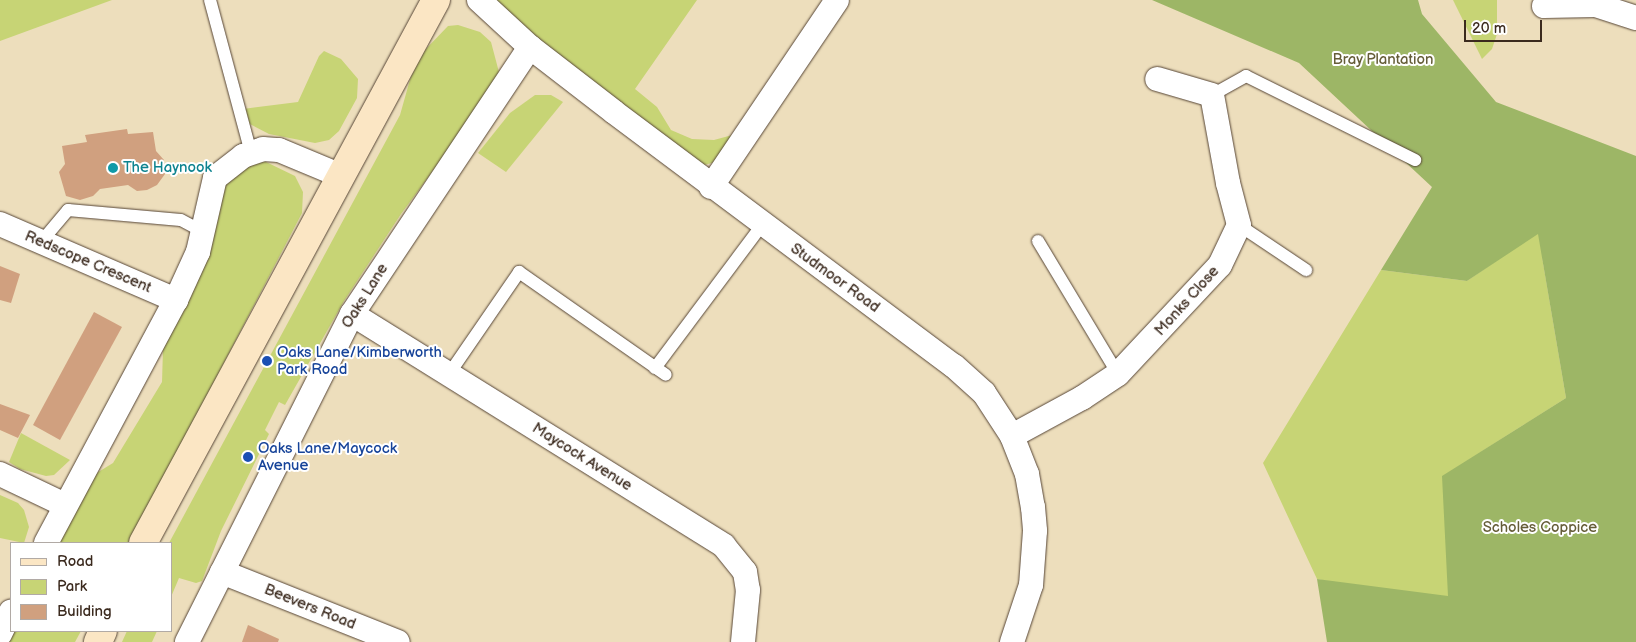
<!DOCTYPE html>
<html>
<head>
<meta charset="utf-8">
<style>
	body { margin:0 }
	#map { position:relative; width:1636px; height:642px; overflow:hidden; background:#eddebc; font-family:"Balsamiq Sans",sans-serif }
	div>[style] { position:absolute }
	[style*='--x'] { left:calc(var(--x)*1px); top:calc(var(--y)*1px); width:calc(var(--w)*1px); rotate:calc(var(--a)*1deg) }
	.green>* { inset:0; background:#c7d475 }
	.forest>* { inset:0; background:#9db666 }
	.building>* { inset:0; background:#d0a07f }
	.roads { filter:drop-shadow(0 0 1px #564536) drop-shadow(0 0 1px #564536) }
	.lane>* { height:12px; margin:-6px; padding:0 6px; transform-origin:6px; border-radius:6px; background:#fff }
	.street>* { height:24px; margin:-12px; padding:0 12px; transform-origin:12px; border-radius:12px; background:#fff }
	.secondary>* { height:28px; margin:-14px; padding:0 14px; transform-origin:14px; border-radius:14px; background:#fbe6c4 }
	.dots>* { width:14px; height:14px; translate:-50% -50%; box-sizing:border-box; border:2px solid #fff; border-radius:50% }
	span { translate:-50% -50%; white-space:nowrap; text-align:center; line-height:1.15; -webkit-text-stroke:4px #fff; paint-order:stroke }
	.park-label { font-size:15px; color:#655d38 }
	.culture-label { font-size:15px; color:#0d838f }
	.left { translate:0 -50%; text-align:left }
	.street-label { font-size:15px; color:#3b2a1e }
	.transit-label { font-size:15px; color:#164399 }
	.legend { position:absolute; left:10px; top:542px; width:162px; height:90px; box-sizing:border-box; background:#fff; border:1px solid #b1aaa5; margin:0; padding:6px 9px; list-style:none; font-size:15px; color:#3b2a1e }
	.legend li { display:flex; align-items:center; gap:10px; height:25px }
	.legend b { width:25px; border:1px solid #b1aaa5 }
	.scale { position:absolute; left:1464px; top:20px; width:78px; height:22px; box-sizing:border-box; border:2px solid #3b2a1e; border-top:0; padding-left:6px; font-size:15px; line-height:18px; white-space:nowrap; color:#3b2a1e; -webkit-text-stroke:4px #fff; paint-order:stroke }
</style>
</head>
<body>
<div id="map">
	<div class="green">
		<i style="clip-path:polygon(0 0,112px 0,0 41px)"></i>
		<i style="clip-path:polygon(485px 0,697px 0,635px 89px,657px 107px,671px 130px,692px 139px,714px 140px,736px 134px,715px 162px,701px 166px)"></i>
		<i style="clip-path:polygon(1453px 0,1497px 0,1497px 34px,1492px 49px,1482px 59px)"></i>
		<i style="clip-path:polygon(458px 25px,480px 32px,491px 42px,500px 76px,494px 88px,401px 214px,344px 301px,285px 405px,279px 402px,265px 430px,269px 434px,221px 531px,202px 581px,196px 583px,179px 578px,171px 597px,169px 543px,400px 115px,411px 76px,424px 51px,448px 26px)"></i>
		<i style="clip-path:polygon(324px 51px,341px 59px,358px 79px,357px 98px,339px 131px,329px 140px,315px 143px,269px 134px,248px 123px,243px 109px,298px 102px,319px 56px)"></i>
		<i style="clip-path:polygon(535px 95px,551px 95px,563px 102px,506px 172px,478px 153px,510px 113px)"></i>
		<i style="clip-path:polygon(264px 161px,295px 176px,303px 192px,302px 213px,176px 455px,128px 543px,58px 543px,95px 474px,113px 463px,162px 382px,163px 349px,191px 294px,228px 176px,245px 164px)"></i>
		<i style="clip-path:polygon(evenodd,1636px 165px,1636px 642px,1317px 579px,1263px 463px,1381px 270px,1467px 281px,1636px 165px,1542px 257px,1575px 393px,1443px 476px,1566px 398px,1542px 257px)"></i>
		<i style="clip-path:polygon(21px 433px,70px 460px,54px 475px,46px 476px,20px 469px,9px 462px)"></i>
		<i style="clip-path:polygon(0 495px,18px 503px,24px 510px,29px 527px,24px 543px,0 538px)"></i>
		<i style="clip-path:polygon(13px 631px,81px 631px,75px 642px,7px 642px)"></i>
		<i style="clip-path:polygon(127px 631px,157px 631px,152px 642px,122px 642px)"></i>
	</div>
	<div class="forest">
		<i style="clip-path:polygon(1152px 0,1418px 0,1422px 14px,1496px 102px,1636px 156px,1636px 642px,1327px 642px,1317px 579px,1448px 596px,1442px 476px,1566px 398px,1538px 234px,1467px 281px,1381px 270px,1432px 187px,1299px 63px)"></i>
	</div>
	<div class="building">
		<i style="clip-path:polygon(127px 129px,128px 134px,153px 132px,156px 151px,164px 160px,165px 174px,157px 185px,147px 190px,137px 191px,128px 185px,100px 189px,93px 196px,80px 200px,66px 196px,59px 172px,65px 164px,62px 146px,87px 142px,85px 135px)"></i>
		<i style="clip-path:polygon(0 266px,20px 274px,11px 303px,0 300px)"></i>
		<i style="clip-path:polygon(94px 312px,122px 327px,60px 440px,33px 425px)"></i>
		<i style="clip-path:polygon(0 404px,30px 415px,18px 438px,0 430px)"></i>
		<i style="clip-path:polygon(248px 625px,279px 639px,278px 642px,242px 642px)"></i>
	</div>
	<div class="roads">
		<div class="lane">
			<i style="--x:210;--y:0;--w:158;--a:75"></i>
			<i style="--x:1212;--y:95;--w:39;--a:-29"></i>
			<i style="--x:1246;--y:76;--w:189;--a:26.4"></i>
			<i style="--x:1239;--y:225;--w:81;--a:33.9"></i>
			<i style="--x:1038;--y:241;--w:155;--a:59"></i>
			<i style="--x:41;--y:242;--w:42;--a:-49.8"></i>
			<i style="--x:68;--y:210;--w:113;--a:5.1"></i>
			<i style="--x:181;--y:220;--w:24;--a:28"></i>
			<i style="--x:655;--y:368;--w:179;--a:-53.2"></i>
			<i style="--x:449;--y:374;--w:124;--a:-55.5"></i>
			<i style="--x:519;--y:272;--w:179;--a:35"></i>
		</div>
		<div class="street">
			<i style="--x:479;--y:0;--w:69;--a:42.7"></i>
			<i style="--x:530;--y:47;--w:106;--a:37.7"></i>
			<i style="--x:614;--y:112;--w:424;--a:36.8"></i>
			<i style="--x:954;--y:366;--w:40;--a:42"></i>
			<i style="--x:984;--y:393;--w:51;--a:56.9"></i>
			<i style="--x:1012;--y:436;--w:41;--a:68.5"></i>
			<i style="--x:1027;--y:474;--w:34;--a:80"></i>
			<i style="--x:1033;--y:507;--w:24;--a:85"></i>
			<i style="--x:1035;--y:531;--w:54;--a:94.2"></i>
			<i style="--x:1031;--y:585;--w:60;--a:108.4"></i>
			<i style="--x:1544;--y:6;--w:52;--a:-1.1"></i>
			<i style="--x:1596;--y:5;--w:42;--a:18"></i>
			<i style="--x:711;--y:187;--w:225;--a:-56"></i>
			<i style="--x:0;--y:224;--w:192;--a:23.4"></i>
			<i style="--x:352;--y:314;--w:438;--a:31.9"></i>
			<i style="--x:724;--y:546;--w:33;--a:51"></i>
			<i style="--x:745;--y:572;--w:18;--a:81"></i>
			<i style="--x:748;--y:590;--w:52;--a:95.5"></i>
			<i style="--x:1012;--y:436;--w:80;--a:-28.5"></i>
			<i style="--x:1082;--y:398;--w:43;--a:-33.7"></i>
			<i style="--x:1118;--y:374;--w:149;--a:-46.9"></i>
			<i style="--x:1220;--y:265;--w:44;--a:-64.6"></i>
			<i style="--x:1239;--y:225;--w:43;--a:-104.7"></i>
			<i style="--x:1228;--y:183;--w:89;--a:-100.3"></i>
			<i style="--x:1212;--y:95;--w:57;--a:-163.8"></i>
			<i style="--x:0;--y:474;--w:72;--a:25.5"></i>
			<i style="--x:46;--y:543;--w:276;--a:-61.9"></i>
			<i style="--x:176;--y:300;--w:53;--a:-65.4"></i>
			<i style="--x:198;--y:252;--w:76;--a:-77.1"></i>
			<i style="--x:215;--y:178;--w:36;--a:-38"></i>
			<i style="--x:243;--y:156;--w:21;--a:-19"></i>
			<i style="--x:263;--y:149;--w:16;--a:4"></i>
			<i style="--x:279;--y:150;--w:65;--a:22.6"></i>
			<i style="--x:222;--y:572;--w:189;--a:21.7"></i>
			<i style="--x:0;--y:634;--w:25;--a:-64"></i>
			<i style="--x:187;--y:642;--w:367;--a:-63.3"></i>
			<i style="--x:352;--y:314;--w:321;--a:-56.3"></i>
		</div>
		<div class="secondary">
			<i style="--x:143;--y:543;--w:617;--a:-61.65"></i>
			<i style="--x:98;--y:642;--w:12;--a:-66"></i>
		</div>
	</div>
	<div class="dots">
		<i style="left:113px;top:168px;background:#0f9aa8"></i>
		<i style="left:267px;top:361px;background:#1a4fb4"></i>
		<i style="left:248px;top:457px;background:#1a4fb4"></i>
	</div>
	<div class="park-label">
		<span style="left:1383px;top:60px">Bray Plantation</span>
		<span style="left:1540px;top:528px">Scholes Coppice</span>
	</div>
	<div class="culture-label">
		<span class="left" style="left:123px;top:168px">The Haynook</span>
	</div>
	<div class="street-label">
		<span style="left:88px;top:262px;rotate:23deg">Redscope Crescent</span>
		<span style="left:835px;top:278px;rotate:36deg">Studmoor Road</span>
		<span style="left:365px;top:296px;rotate:-58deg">Oaks Lane</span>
		<span style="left:1187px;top:301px;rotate:-48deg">Monks Close</span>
		<span style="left:582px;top:457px;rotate:32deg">Maycock Avenue</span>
		<span style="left:310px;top:607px;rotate:22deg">Beevers Road</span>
	</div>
	<div class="transit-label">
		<span class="left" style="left:277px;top:361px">Oaks Lane/Kimberworth<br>Park Road</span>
		<span class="left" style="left:258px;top:457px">Oaks Lane/Maycock<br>Avenue</span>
	</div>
	<ul class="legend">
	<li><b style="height:6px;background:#fbe6c4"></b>Road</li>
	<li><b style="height:14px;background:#c7d475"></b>Park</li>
	<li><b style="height:14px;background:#d0a07f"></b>Building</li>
	</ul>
	<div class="scale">20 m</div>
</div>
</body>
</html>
